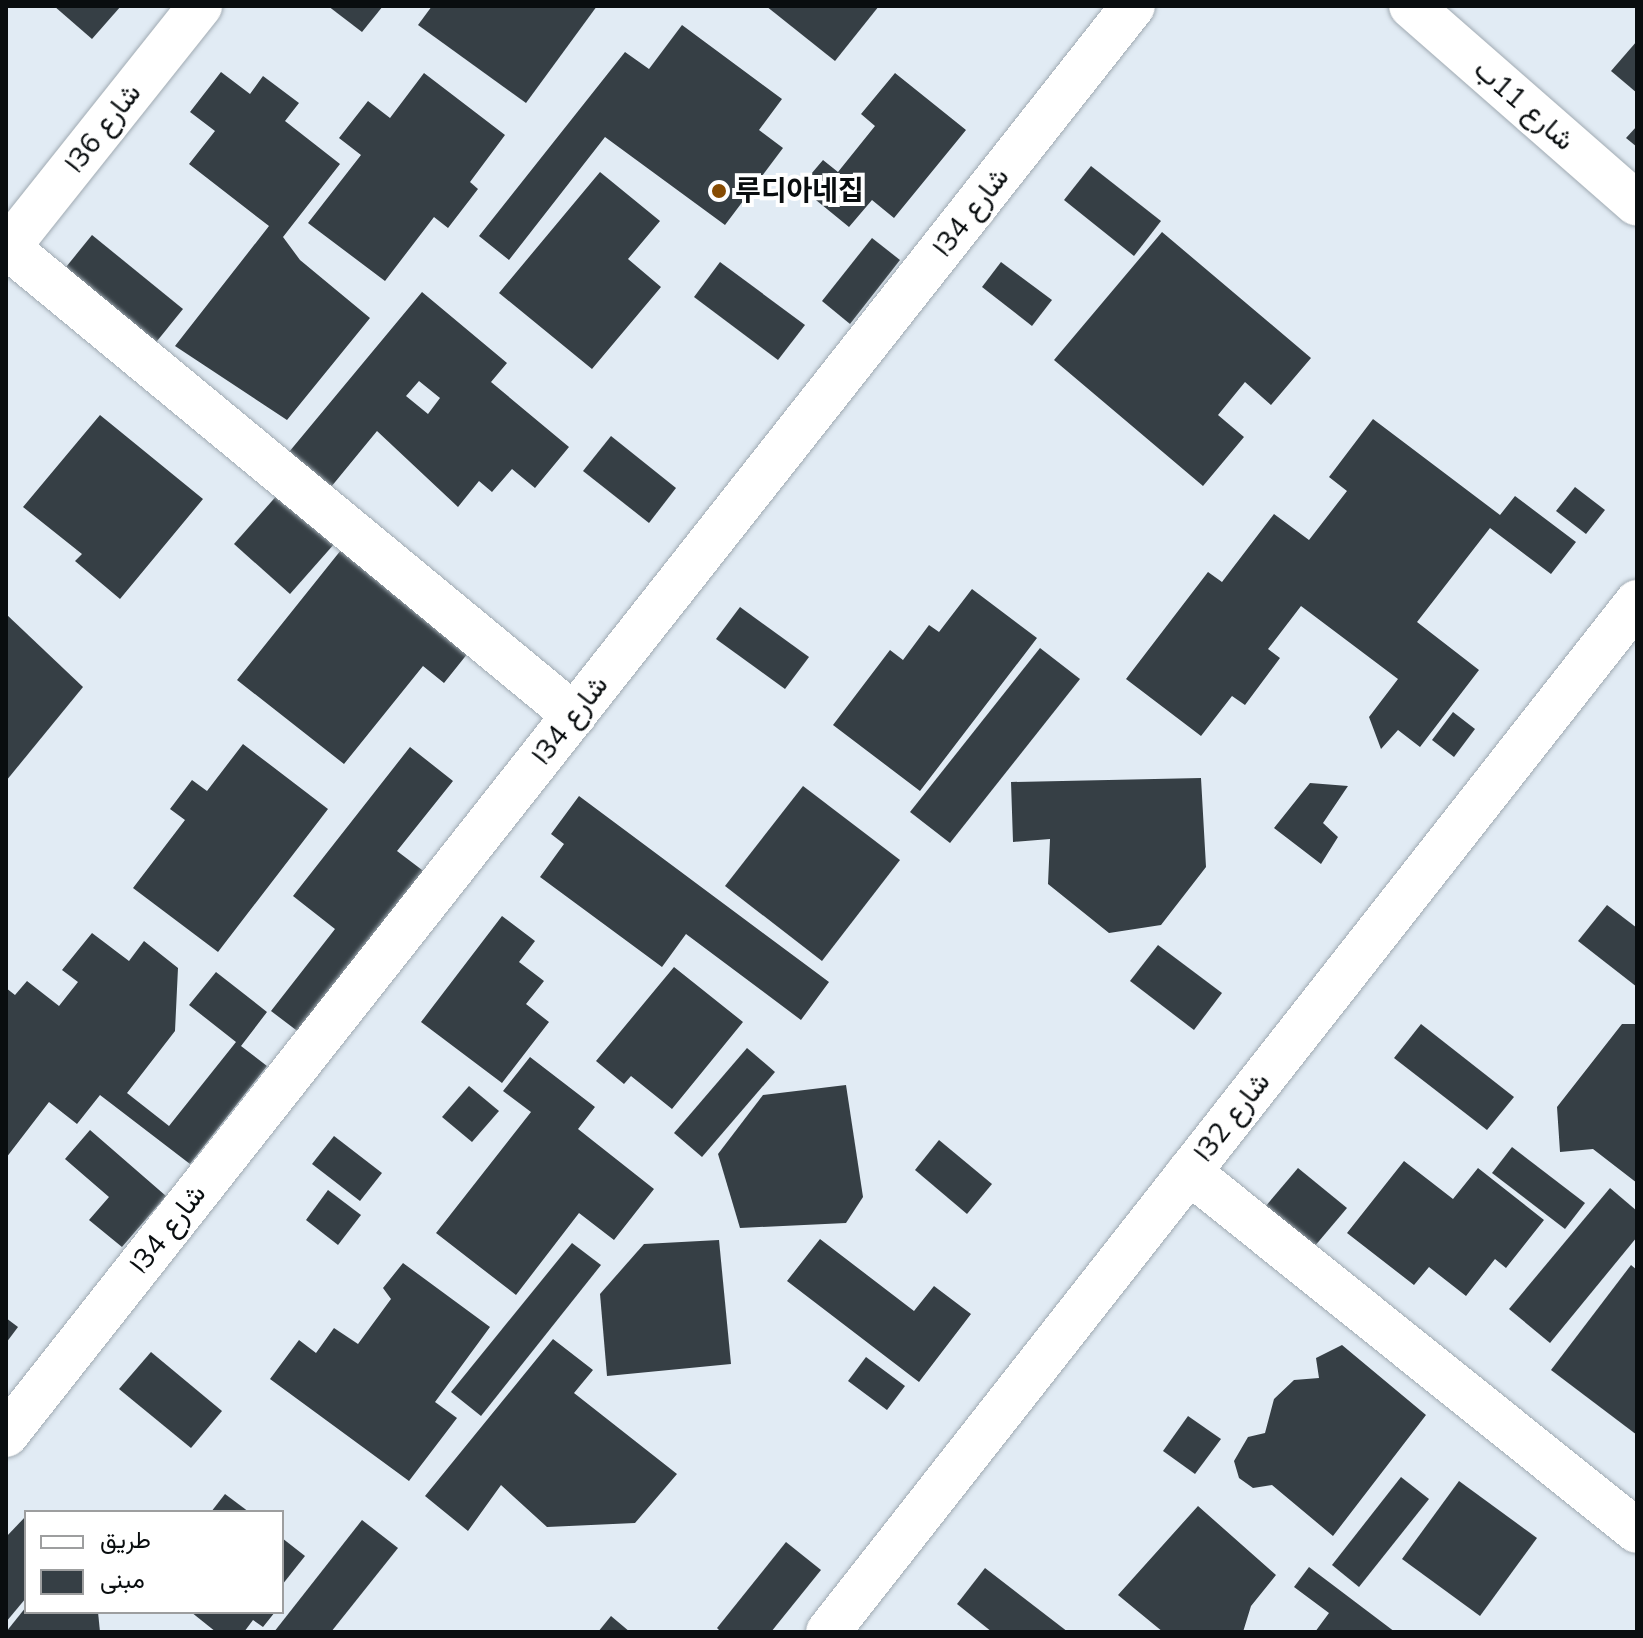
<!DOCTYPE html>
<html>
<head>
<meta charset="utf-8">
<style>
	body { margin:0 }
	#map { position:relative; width:1643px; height:1638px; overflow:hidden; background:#e1ebf4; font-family:"Nunito Sans",Vazirmatn,"Noto Sans KR",sans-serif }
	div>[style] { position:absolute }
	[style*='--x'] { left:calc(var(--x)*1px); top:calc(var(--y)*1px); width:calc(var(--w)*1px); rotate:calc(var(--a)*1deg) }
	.building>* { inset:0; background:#363f45 }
	.roads { filter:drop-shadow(0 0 2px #a0aab2) drop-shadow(0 0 2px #a0aab2) }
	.minor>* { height:44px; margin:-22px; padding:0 22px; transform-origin:22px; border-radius:22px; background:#fff }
	.dots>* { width:22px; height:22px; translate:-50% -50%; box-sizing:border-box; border:4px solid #fff; border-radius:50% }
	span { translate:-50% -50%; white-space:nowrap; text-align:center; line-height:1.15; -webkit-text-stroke:8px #fff; paint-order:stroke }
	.street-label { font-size:28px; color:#090d0f }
	.poi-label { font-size:28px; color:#090d0f; font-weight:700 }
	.left { translate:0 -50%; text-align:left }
	.frame { position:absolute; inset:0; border:8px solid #090d0f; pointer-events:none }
	.legend { position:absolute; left:24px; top:1510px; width:260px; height:104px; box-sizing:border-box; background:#fff; border:2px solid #9d9e9f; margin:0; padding:10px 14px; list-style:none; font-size:24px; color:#090d0f }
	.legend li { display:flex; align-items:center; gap:16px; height:40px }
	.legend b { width:40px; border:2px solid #9d9e9f }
</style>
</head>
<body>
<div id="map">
	<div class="building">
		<i style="clip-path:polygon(54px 6px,121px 6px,92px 39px)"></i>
		<i style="clip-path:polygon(328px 6px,383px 6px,362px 32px)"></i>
		<i style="clip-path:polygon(432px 6px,597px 6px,526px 103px,418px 25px)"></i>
		<i style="clip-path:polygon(766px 6px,879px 6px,835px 61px)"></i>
		<i style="clip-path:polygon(682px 25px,782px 99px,759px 130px,783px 148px,725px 225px,605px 137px,509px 260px,479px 236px,625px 52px,649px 69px)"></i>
		<i style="clip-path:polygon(1637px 41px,1637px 93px,1611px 71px)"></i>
		<i style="clip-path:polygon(221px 72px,250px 94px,263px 76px,299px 103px,285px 121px,340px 164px,283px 237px,300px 260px,370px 318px,287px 420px,175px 346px,269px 226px,189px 164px,215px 131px,190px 112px)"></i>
		<i style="clip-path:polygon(424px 73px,505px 135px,470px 182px,478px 189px,448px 228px,434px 217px,385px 281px,308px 223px,361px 155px,339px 138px,368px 101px,390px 118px)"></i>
		<i style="clip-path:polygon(895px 73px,966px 130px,894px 218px,872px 200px,849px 227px,800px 187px,823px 160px,838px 172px,875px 126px,861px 114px)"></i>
		<i style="clip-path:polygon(1637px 126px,1637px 147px,1626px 138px)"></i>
		<i style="clip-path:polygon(1091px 166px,1161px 221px,1134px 256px,1064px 200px)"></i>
		<i style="clip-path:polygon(600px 172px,660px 221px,628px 259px,661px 287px,592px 369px,499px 293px)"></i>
		<i style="clip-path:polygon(1162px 232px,1311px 358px,1271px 405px,1245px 382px,1218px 415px,1244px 437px,1203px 486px,1054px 360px)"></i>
		<i style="clip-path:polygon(92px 235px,183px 309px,153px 346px,62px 272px)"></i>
		<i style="clip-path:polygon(872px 238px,900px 260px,850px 324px,822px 301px)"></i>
		<i style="clip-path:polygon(720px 262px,805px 325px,778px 360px,694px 297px)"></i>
		<i style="clip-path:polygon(1001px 262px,1052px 300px,1032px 326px,982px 287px)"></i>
		<i style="clip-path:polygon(evenodd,422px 292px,507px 363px,491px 382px,569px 447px,535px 488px,512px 469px,492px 492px,479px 481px,458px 507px,377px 431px,331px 487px,289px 452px,422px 292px,419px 381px,440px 398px,428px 414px,406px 396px,419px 381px)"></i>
		<i style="clip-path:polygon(100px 415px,203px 499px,120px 599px,75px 561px,82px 554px,23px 507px)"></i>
		<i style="clip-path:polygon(1373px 419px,1500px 515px,1515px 496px,1576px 542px,1551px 574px,1490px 528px,1417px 622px,1479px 670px,1420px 747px,1398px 730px,1381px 749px,1369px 717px,1398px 679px,1301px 606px,1268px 649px,1280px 658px,1245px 705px,1232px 696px,1201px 736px,1126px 679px,1208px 572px,1222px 582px,1274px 514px,1309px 540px,1347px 491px,1329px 477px)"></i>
		<i style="clip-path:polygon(611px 436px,676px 488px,649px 523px,583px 471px)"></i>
		<i style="clip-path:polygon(1575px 487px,1605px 510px,1586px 534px,1556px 511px)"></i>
		<i style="clip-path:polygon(279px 493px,335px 543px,290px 594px,234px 544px)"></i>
		<i style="clip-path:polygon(341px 550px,468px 653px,444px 683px,423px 666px,344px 764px,237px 680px)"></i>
		<i style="clip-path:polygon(972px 589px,1037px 638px,920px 791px,833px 725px,890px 650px,903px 660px,929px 625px,939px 632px)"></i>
		<i style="clip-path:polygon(740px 607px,809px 657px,785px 689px,716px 639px)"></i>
		<i style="clip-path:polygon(6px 614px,83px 687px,6px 781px)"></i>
		<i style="clip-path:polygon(1040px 648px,1080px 679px,950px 843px,910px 812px)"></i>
		<i style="clip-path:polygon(1453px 712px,1475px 729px,1454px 757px,1432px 740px)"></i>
		<i style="clip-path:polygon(243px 744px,328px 809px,218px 952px,133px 888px,185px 820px,170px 809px,192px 780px,207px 791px)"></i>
		<i style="clip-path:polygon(410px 747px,453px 781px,397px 851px,426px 873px,300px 1033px,271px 1011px,335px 929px,293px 896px)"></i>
		<i style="clip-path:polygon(1201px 778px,1206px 867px,1161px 925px,1109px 933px,1048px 884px,1050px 839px,1013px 842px,1011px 782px)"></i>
		<i style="clip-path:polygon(1310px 783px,1348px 786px,1323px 823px,1338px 837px,1321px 864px,1274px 828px)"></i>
		<i style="clip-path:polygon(803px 786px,900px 860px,822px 961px,725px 886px)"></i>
		<i style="clip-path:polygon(579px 796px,829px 982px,801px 1020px,686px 934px,662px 967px,540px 877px,564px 844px,551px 834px)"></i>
		<i style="clip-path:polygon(1607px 905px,1637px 928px,1637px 987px,1578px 941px)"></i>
		<i style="clip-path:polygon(502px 916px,535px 941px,519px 962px,544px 981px,526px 1004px,549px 1022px,502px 1083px,421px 1022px)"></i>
		<i style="clip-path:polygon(92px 933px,129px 961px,144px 941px,178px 968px,175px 1031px,127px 1093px,169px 1126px,236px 1042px,189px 1005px,216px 972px,267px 1012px,241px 1046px,267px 1066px,190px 1164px,100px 1095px,77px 1124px,49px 1102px,6px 1158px,6px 988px,15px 995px,27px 981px,59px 1006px,78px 982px,62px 970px)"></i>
		<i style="clip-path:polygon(1158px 945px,1222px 993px,1194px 1030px,1130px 981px)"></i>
		<i style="clip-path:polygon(674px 967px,743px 1022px,672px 1109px,631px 1076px,624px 1084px,596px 1061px)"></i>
		<i style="clip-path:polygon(1421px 1024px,1514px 1097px,1487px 1130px,1394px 1058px)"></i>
		<i style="clip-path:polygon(1622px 1024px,1637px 1024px,1637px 1183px,1593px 1149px,1560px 1152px,1557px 1107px)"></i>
		<i style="clip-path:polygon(747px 1048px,775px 1072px,702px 1157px,674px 1133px)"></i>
		<i style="clip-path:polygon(530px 1057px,595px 1107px,578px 1129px,654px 1189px,614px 1240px,579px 1213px,516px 1295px,436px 1233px,531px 1112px,503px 1091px)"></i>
		<i style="clip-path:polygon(846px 1085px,863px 1197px,846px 1223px,740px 1228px,718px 1154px,763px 1095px)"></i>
		<i style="clip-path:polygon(469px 1086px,499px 1111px,472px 1142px,442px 1117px)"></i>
		<i style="clip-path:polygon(90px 1130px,166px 1196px,122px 1247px,89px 1220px,109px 1197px,65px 1159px)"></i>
		<i style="clip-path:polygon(334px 1136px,382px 1173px,360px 1201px,312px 1164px)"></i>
		<i style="clip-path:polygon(939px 1140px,992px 1184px,967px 1214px,915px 1170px)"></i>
		<i style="clip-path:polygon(1512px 1147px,1585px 1203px,1565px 1229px,1492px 1173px)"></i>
		<i style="clip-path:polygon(1404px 1161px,1453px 1199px,1478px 1168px,1544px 1220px,1506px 1268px,1495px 1259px,1466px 1296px,1429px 1267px,1414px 1285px,1347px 1233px)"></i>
		<i style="clip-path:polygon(1298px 1168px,1347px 1208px,1314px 1247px,1265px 1207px)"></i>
		<i style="clip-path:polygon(1610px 1188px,1637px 1211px,1637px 1237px,1550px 1343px,1509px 1309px)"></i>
		<i style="clip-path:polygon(328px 1190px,361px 1215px,338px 1245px,306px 1220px)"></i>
		<i style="clip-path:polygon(820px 1239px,914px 1311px,934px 1286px,971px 1314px,919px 1382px,787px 1281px)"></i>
		<i style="clip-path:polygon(719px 1240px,731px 1364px,607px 1376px,600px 1294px,644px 1244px)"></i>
		<i style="clip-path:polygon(572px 1243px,601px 1265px,481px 1416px,451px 1392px)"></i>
		<i style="clip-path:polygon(403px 1263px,490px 1327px,435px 1402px,457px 1418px,409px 1481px,270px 1379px,299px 1340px,316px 1353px,334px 1328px,358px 1344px,391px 1299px,383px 1288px)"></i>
		<i style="clip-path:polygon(1631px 1265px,1637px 1270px,1637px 1435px,1551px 1370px)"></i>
		<i style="clip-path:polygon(6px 1318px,18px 1327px,6px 1343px)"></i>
		<i style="clip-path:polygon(553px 1339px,593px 1370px,574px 1393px,677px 1474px,635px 1523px,547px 1527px,501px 1485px,468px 1531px,425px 1496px)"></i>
		<i style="clip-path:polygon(1342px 1345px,1426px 1415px,1333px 1536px,1272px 1485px,1253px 1488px,1239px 1478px,1234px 1461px,1248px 1437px,1265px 1433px,1274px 1399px,1294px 1380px,1319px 1378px,1316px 1358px)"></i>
		<i style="clip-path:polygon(151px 1352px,222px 1411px,191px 1448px,119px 1389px)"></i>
		<i style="clip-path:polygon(866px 1357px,905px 1386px,887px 1410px,848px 1381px)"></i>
		<i style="clip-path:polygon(1188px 1416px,1221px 1439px,1195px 1474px,1163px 1451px)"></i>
		<i style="clip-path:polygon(1401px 1477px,1429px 1499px,1359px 1587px,1332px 1565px)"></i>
		<i style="clip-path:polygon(1459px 1481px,1537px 1538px,1480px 1616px,1402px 1559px)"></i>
		<i style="clip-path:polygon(225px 1494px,249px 1512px,211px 1512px)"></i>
		<i style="clip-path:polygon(1198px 1506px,1276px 1575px,1251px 1606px,1243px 1632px,1163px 1632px,1118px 1595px)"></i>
		<i style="clip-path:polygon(26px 1516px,26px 1598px,6px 1622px,6px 1537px)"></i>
		<i style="clip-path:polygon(362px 1520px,398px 1548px,331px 1632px,274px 1632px)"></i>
		<i style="clip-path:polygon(282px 1538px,305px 1556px,282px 1585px)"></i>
		<i style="clip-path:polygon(786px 1542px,821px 1570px,771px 1632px,721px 1632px,717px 1628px)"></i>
		<i style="clip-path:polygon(1309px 1567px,1395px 1632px,1315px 1632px,1329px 1613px,1294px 1587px)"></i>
		<i style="clip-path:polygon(985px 1568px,1068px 1632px,992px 1632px,957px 1604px)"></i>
		<i style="clip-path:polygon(26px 1607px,98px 1612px,100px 1632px,6px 1632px)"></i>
		<i style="clip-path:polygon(191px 1612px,275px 1612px,263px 1627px,253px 1620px,244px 1632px,216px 1632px)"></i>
		<i style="clip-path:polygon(611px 1616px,630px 1632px,598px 1632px)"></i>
	</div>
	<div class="roads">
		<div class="minor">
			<i style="--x:1411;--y:6;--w:300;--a:41.2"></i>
			<i style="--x:6;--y:246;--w:737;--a:39.55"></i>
			<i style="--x:6;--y:250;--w:312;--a:-51.5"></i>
			<i style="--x:1189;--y:1172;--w:574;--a:38.71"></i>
			<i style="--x:6;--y:1435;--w:1820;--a:-51.74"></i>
			<i style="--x:828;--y:1632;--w:1310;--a:-51.85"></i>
		</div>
	</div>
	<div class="dots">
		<i style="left:719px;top:191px;background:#864b02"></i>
	</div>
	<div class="street-label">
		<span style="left:1524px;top:105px;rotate:41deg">شارع 11ب</span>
		<span style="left:103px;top:128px;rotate:-52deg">شارع 36ا</span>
		<span style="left:971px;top:212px;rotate:-52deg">شارع 34ا</span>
		<span style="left:570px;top:720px;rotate:-52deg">شارع 34ا</span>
		<span style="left:1232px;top:1117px;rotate:-52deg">شارع 32ا</span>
		<span style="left:168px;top:1229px;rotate:-52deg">شارع 34ا</span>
	</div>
	<div class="poi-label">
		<span class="left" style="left:735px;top:191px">루디아네집</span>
	</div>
	<div class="frame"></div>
	<ul class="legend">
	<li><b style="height:10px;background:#fff"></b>طريق</li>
	<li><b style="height:22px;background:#363f45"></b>مبنى</li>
	</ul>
</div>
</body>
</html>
